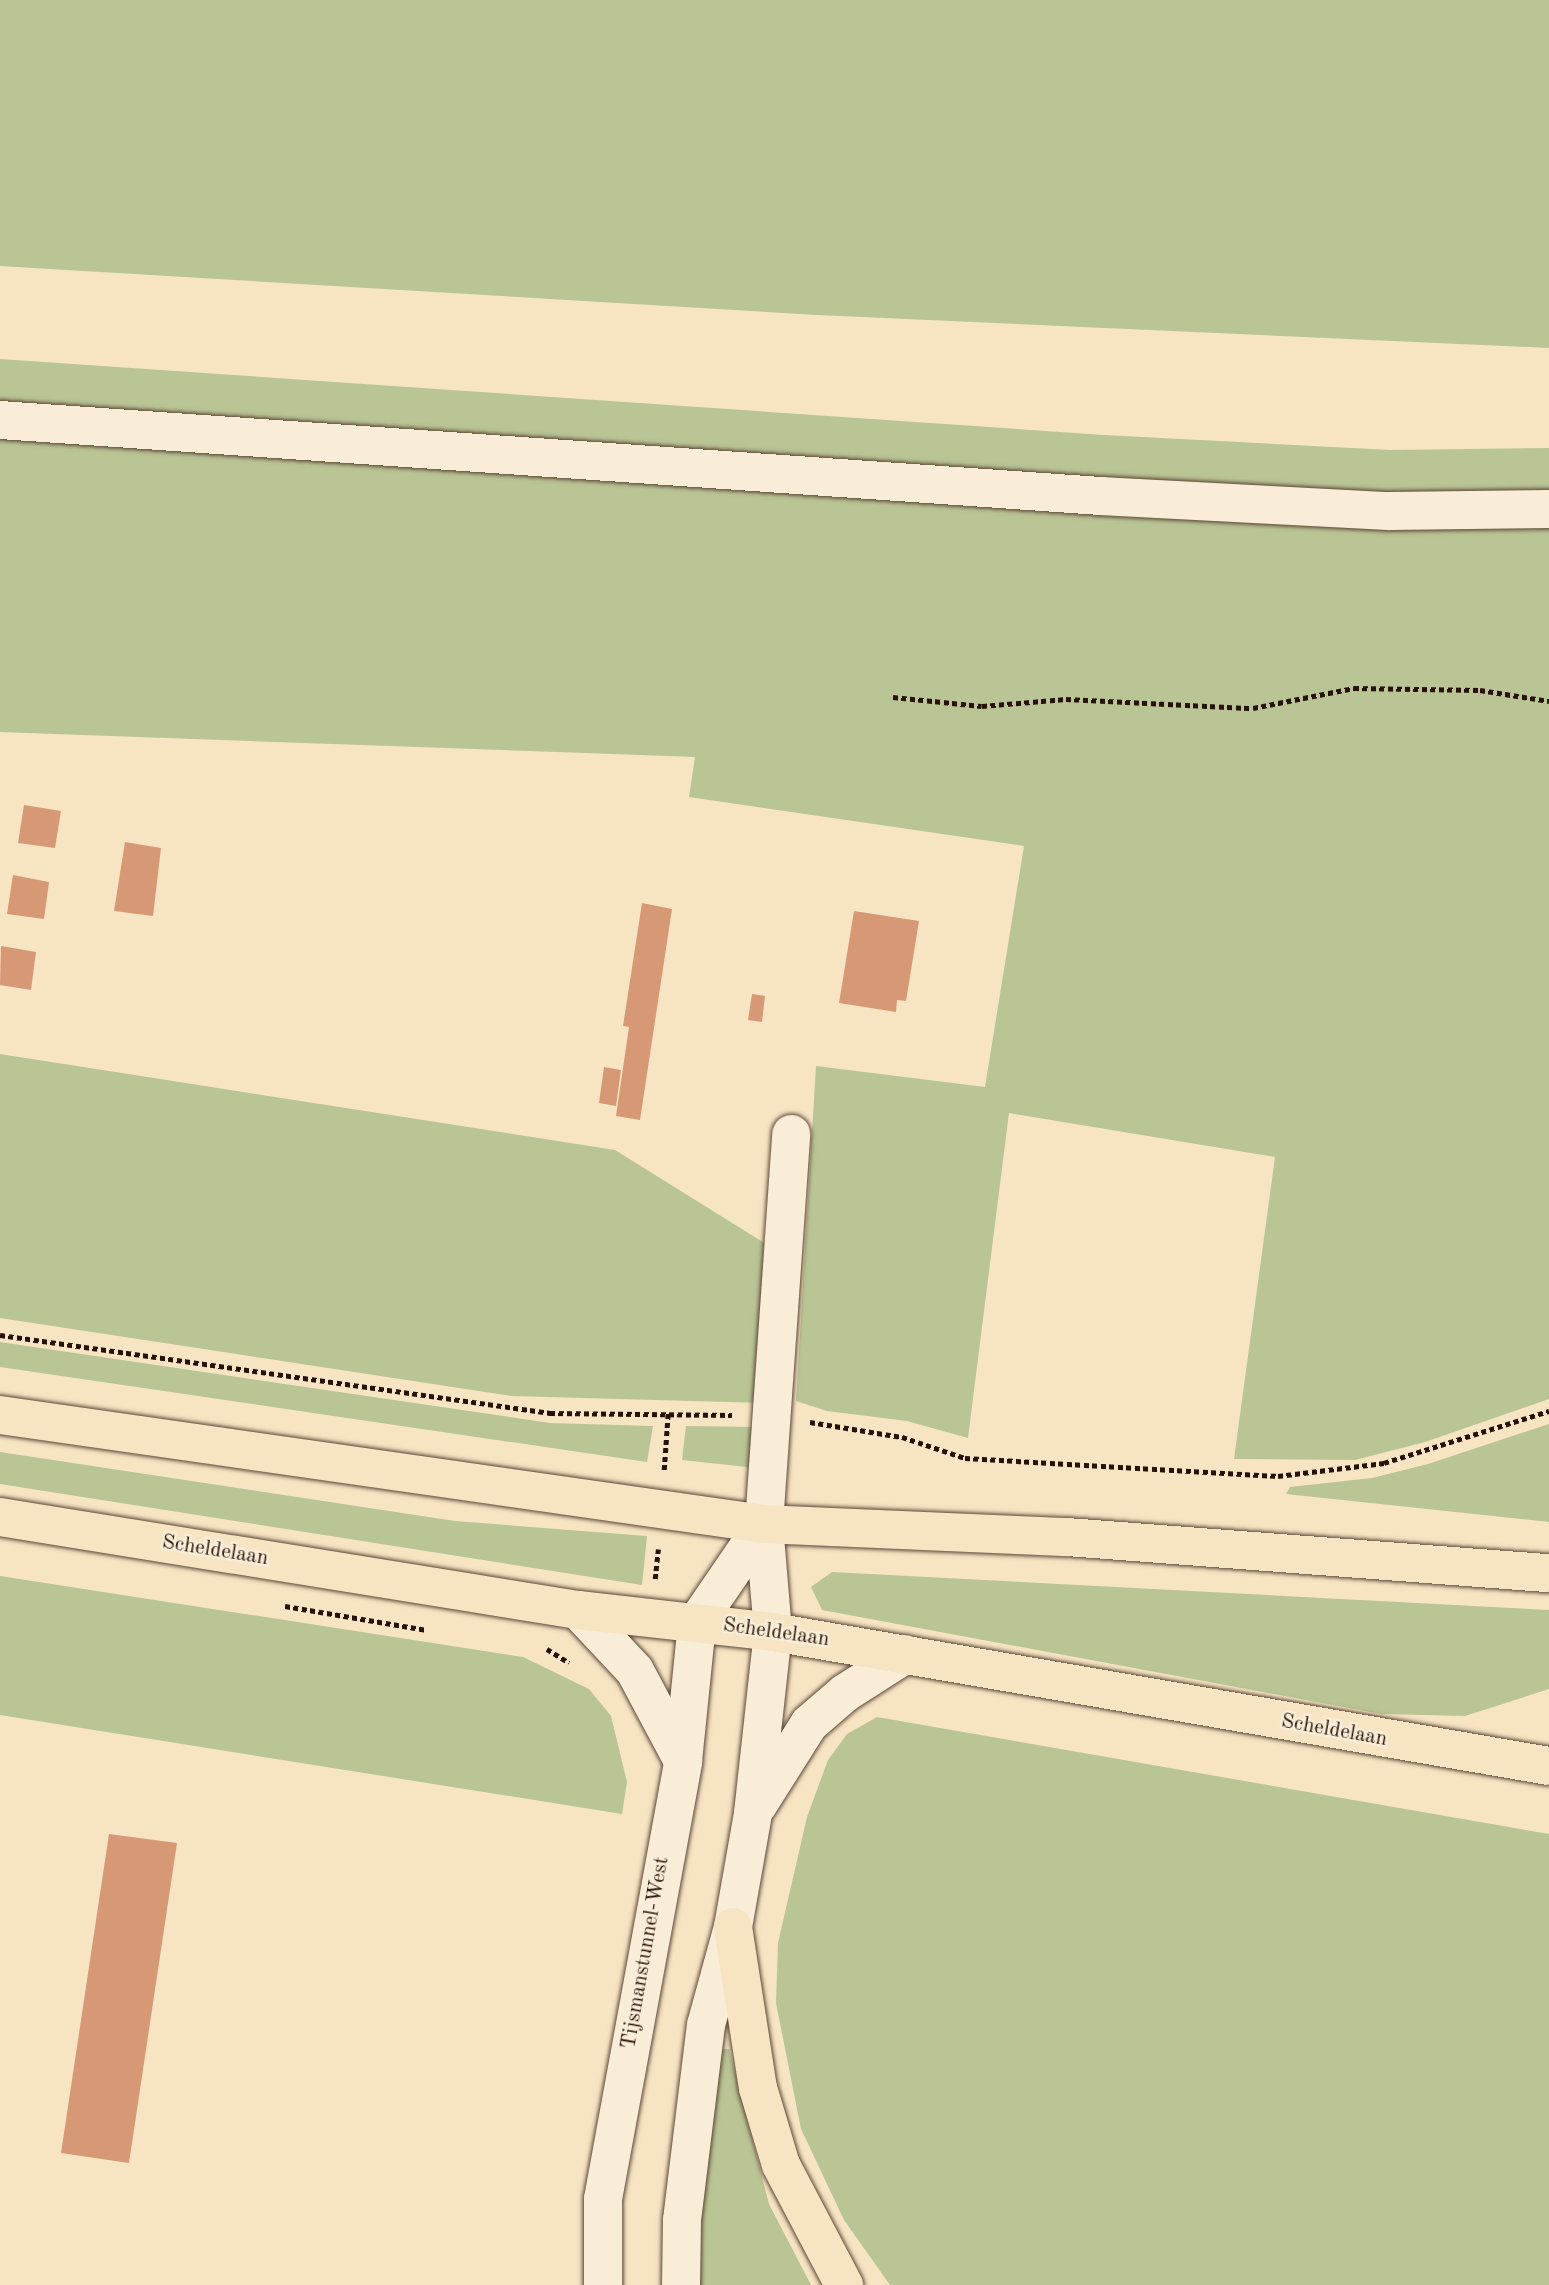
<!DOCTYPE html>
<html>
<head>
<meta charset="utf-8">
<style>
	body { margin:0 }
	#map { position:relative; width:1549px; height:2285px; overflow:hidden; background:#f6e4c3; font-family:"Old Standard TT",serif }
	div>[style] { position:absolute }
	[style*='--x'] { left:calc(var(--x)*1px); top:calc(var(--y)*1px); width:calc(var(--w)*1px); rotate:calc(var(--a)*1deg) }
	.green>* { inset:0; background:#bac595 }
	.building>* { inset:0; background:#d79975 }
	.path>* { height:4.5px; margin-top:-2.25px; transform-origin:0; background:repeating-linear-gradient(90deg,#281207 0 5px,transparent 0 8.5px) }
	.roads { filter:drop-shadow(0 0 2px #5c4636) drop-shadow(0 0 2px #5c4636) }
	.minor>* { height:38px; margin:-19px; padding:0 19px; transform-origin:19px; border-radius:19px; background:#f9edd8 }
	.major>* { height:38px; margin:-19px; padding:0 19px; transform-origin:19px; border-radius:19px; background:#f6e4c3 }
	.highway>* { height:38px; margin:-19px; padding:0 19px; transform-origin:19px; border-radius:19px; background:#f6e4c3 }
	span { translate:-50% -50%; white-space:nowrap; text-align:center; line-height:1.15; -webkit-text-stroke:5px #f9edd8; paint-order:stroke }
	.street-label { font-size:21px; color:#281207 }
</style>
</head>
<body>
<div id="map">
	<div class="green">
		<i style="clip-path:polygon(0 0,1549px 0,1549px 348px,817px 315px,0 266px)"></i>
		<i style="clip-path:polygon(0 359px,1104px 435px,1390px 450px,1549px 448px,1549px 1399px,1425px 1442px,1355px 1460px,1234px 1459px,1275px 1157px,1009px 1113px,968px 1438px,907px 1421px,827px 1411px,796px 1401px,816px 1066px,985px 1087px,1024px 846px,689px 797px,695px 757px,0 732px)"></i>
		<i style="clip-path:polygon(0 1054px,615px 1150px,766px 1244px,763px 1403px,512px 1396px,0 1318px)"></i>
		<i style="clip-path:polygon(0 1342px,550px 1423px,653px 1426px,647px 1462px,0 1367px)"></i>
		<i style="clip-path:polygon(1549px 1424px,1549px 1522px,1286px 1494px,1290px 1487px,1372px 1478px,1428px 1464px)"></i>
		<i style="clip-path:polygon(686px 1426px,759px 1427px,756px 1468px,682px 1460px)"></i>
		<i style="clip-path:polygon(0 1452px,455px 1521px,647px 1536px,642px 1585px,0 1484px)"></i>
		<i style="clip-path:polygon(832px 1572px,1549px 1610px,1549px 1689px,1465px 1716px,1381px 1714px,822px 1610px,811px 1587px)"></i>
		<i style="clip-path:polygon(0 1576px,523px 1657px,589px 1689px,611px 1716px,627px 1782px,622px 1814px,0 1715px)"></i>
		<i style="clip-path:polygon(877px 1717px,1549px 1834px,1549px 2285px,890px 2285px,844px 2220px,801px 2129px,776px 2003px,778px 1943px,807px 1817px,828px 1760px,847px 1734px)"></i>
		<i style="clip-path:polygon(714px 2049px,729px 2049px,769px 2204px,811px 2285px,692px 2285px)"></i>
	</div>
	<div class="building">
		<i style="clip-path:polygon(24px 805px,61px 811px,55px 848px,18px 843px)"></i>
		<i style="clip-path:polygon(125px 842px,161px 848px,153px 916px,114px 911px)"></i>
		<i style="clip-path:polygon(13px 875px,49px 882px,44px 919px,7px 914px)"></i>
		<i style="clip-path:polygon(642px 903px,672px 909px,640px 1120px,616px 1116px,629px 1027px,623px 1026px)"></i>
		<i style="clip-path:polygon(854px 911px,919px 921px,906px 1001px,897px 1000px,896px 1012px,839px 1003px)"></i>
		<i style="clip-path:polygon(1px 946px,36px 952px,31px 990px,0 985px)"></i>
		<i style="clip-path:polygon(752px 994px,765px 996px,762px 1022px,748px 1020px)"></i>
		<i style="clip-path:polygon(604px 1067px,621px 1070px,616px 1106px,599px 1103px)"></i>
		<i style="clip-path:polygon(109px 1834px,177px 1843px,129px 2163px,61px 2153px)"></i>
	</div>
	<div class="path">
		<i style="--x:893;--y:697;--w:89;--a:5.8"></i>
		<i style="--x:982;--y:706;--w:84;--a:-4.8"></i>
		<i style="--x:1066;--y:699;--w:187;--a:2.8"></i>
		<i style="--x:1253;--y:708;--w:103;--a:-11.2"></i>
		<i style="--x:1354;--y:688;--w:126;--a:0.9"></i>
		<i style="--x:1480;--y:690;--w:70;--a:9.1"></i>
		<i style="--x:0;--y:1335;--w:556;--a:8.07"></i>
		<i style="--x:550;--y:1413;--w:182;--a:0.6"></i>
		<i style="--x:810;--y:1422;--w:93;--a:9.3"></i>
		<i style="--x:902;--y:1437;--w:66;--a:18.4"></i>
		<i style="--x:965;--y:1458;--w:314;--a:3.3"></i>
		<i style="--x:1278;--y:1476;--w:107;--a:-7"></i>
		<i style="--x:1384;--y:1463;--w:173;--a:-17.5"></i>
		<i style="--x:664;--y:1470;--w:57;--a:-86"></i>
		<i style="--x:655;--y:1579;--w:30;--a:-84"></i>
		<i style="--x:285;--y:1606;--w:144;--a:9.6"></i>
		<i style="--x:547;--y:1649;--w:26;--a:32"></i>
	</div>
	<div class="roads">
		<div class="minor">
			<i style="--x:0;--y:420;--w:1103;--a:3.95"></i>
			<i style="--x:1100;--y:496;--w:289;--a:3"></i>
			<i style="--x:1389;--y:511;--w:160;--a:-0.7"></i>
			<i style="--x:578;--y:1610;--w:83;--a:46.9"></i>
			<i style="--x:635;--y:1671;--w:102;--a:61.9"></i>
			<i style="--x:758;--y:1805;--w:96;--a:-57.8"></i>
			<i style="--x:809;--y:1724;--w:48;--a:-40.7"></i>
			<i style="--x:845;--y:1693;--w:72;--a:-32.6"></i>
			<i style="--x:603;--y:2285;--w:86;--a:-90"></i>
			<i style="--x:603;--y:2199;--w:445;--a:-79.6"></i>
			<i style="--x:683;--y:1761;--w:140;--a:-84.2"></i>
			<i style="--x:697;--y:1622;--w:119;--a:-55.6"></i>
			<i style="--x:681;--y:2285;--w:65;--a:-89.1"></i>
			<i style="--x:682;--y:2220;--w:196;--a:-83"></i>
			<i style="--x:706;--y:2025;--w:102;--a:-74.6"></i>
			<i style="--x:733;--y:1927;--w:116;--a:-80"></i>
			<i style="--x:753;--y:1813;--w:182;--a:-83.7"></i>
			<i style="--x:773;--y:1632;--w:108;--a:-94.8"></i>
			<i style="--x:764;--y:1524;--w:391;--a:-86"></i>
		</div>
		<div class="major">
			<i style="--x:0;--y:1415;--w:772;--a:8.12"></i>
			<i style="--x:764;--y:1524;--w:303;--a:2.5"></i>
			<i style="--x:1067;--y:1537;--w:483;--a:4.3"></i>
			<i style="--x:0;--y:1517;--w:585;--a:9.14"></i>
			<i style="--x:578;--y:1610;--w:196;--a:6.4"></i>
			<i style="--x:773;--y:1632;--w:787;--a:9.8"></i>
		</div>
		<div class="highway">
			<i style="--x:733;--y:1927;--w:163;--a:81.2"></i>
			<i style="--x:758;--y:2088;--w:80;--a:73.4"></i>
			<i style="--x:781;--y:2165;--w:136;--a:62.3"></i>
		</div>
	</div>
	<div class="street-label">
		<span style="left:215px;top:1551px;rotate:9deg">Scheldelaan</span>
		<span style="left:776px;top:1633px;rotate:8deg">Scheldelaan</span>
		<span style="left:1334px;top:1731px;rotate:10deg">Scheldelaan</span>
		<span style="left:646px;top:1953px;rotate:-80deg">Tijsmanstunnel-West</span>
	</div>
</div>
</body>
</html>
